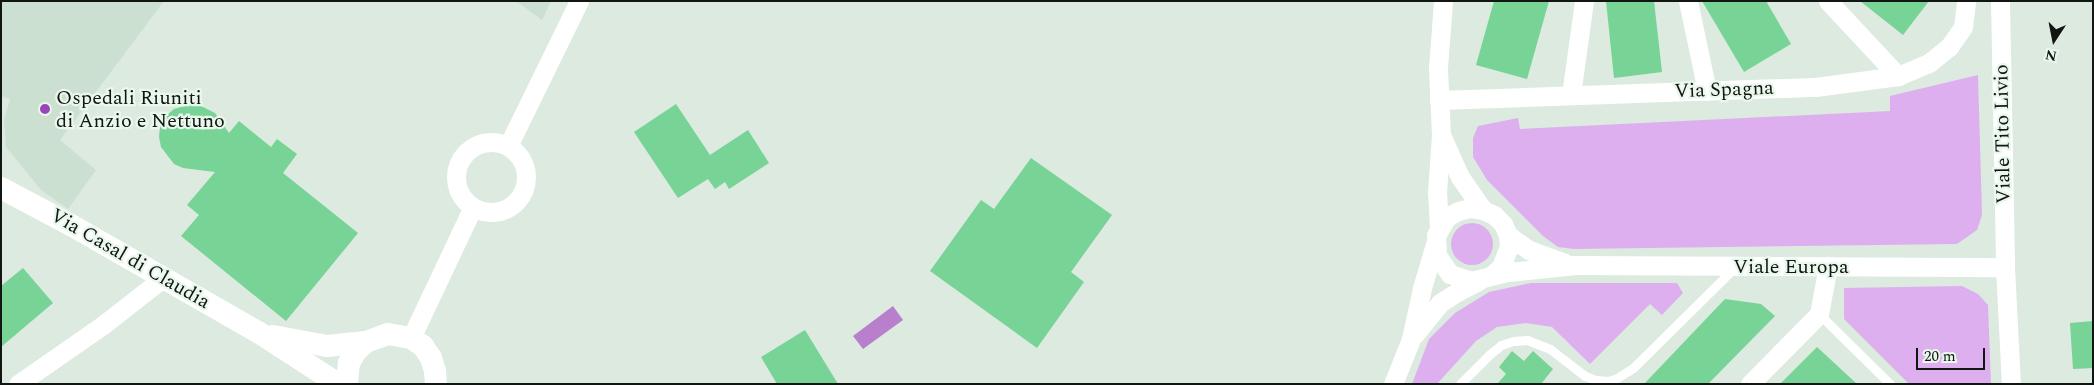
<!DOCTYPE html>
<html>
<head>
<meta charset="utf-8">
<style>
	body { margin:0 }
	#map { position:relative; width:2094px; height:385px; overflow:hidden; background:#dceae0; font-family:Spectral,serif }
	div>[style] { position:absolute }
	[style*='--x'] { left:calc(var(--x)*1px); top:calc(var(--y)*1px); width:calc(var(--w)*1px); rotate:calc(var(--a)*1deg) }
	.built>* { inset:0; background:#cce0d1 }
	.green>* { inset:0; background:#deafef }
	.round { border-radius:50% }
	.water>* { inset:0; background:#b880cc }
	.building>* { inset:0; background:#77d396 }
	.service>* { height:9px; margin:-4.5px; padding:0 4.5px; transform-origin:4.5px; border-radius:4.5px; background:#fff }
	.minor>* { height:19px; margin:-9.5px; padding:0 9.5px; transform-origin:9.5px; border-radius:9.5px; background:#fff }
	.minor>.ring { margin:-9.5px; padding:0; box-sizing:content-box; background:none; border:19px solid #fff; border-radius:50% }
	.tertiary>* { height:22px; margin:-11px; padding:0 11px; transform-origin:11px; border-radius:11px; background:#fff }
	.dots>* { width:14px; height:14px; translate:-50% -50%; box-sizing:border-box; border:2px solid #eaf7ed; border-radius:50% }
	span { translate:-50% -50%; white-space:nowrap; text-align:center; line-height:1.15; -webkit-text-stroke:4.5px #eaf7ed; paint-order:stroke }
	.street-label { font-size:20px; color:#111612 }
	.poi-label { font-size:20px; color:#111612 }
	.left { translate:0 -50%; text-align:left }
	.frame { position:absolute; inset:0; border:2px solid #111612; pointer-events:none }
	.north { position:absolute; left:2029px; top:15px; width:50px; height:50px; -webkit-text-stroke:4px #eaf7ed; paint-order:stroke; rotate:191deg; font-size:14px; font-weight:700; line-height:20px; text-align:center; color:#111612 }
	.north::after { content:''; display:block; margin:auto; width:18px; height:22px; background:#111612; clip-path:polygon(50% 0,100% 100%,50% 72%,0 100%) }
	.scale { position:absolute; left:1916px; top:348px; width:69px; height:22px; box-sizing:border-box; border:2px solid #111612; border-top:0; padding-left:6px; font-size:15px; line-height:18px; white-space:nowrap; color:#111612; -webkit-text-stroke:4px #eaf7ed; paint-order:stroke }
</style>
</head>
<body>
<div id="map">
	<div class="built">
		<i style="clip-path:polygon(1px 1px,164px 1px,60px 140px,96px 170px,68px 209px,41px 190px,6px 147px,4px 120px,10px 99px,1px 96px)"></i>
		<i style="clip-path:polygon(516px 1px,551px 1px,542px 20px)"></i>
	</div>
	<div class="green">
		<i style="clip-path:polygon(1978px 75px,1982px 215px,1977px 230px,1957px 244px,1574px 249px,1558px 247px,1543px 236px,1487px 180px,1473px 157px,1473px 138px,1478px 126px,1518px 118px,1520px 129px,1890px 111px,1890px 96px)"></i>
		<i class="round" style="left:1451px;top:223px;width:42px;height:42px"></i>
		<i style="clip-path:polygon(1531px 283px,1677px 283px,1683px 293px,1662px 315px,1650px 304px,1590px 364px,1552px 327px,1526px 323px,1497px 327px,1476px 341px,1437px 384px,1412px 384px,1429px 339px,1455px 313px,1489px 292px)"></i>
		<i style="clip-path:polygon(1962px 286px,1978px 294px,1988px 305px,1991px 384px,1909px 384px,1844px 319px,1844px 288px)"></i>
	</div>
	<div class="water">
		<i style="clip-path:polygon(893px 306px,903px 320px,863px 349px,853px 336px)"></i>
	</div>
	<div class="building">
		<i style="clip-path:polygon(1494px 1px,1549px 1px,1527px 79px,1476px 65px)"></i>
		<i style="clip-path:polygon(1606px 1px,1654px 1px,1662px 72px,1614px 78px)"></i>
		<i style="clip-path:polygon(1702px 1px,1766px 1px,1791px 44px,1744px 72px)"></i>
		<i style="clip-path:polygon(1860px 1px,1929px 1px,1903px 35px)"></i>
		<i style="clip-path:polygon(195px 103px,215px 113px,229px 133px,239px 121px,271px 147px,277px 139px,297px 154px,283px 173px,358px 233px,286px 321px,181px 236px,199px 215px,187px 205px,215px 172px,183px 168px,174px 164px,161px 147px,159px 137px,160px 126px,166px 116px,174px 109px)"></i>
		<i style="clip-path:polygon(676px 104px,710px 155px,748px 130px,769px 163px,729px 189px,725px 182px,715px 189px,708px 179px,678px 198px,634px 132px)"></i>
		<i style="clip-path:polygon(1031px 158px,1112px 215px,1071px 272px,1084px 282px,1037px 348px,930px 271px,981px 200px,994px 209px)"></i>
		<i style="clip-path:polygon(23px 268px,53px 303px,1px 347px,1px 286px)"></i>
		<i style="clip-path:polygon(1725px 299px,1761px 304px,1775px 316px,1708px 384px,1644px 384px)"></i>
		<i style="clip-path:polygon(2093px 321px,2093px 368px,2073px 369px,2070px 323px)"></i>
		<i style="clip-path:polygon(805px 330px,838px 384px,777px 384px,761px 357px)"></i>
		<i style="clip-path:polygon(1817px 347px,1857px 384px,1780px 384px)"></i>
		<i style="clip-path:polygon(1512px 351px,1524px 361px,1533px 351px,1553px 369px,1541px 384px,1497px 384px,1506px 374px,1499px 367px)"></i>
	</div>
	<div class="service">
		<i style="--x:1819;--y:314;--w:100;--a:44.6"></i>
		<i style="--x:1460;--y:384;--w:42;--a:-45"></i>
		<i style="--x:1490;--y:354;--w:14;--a:-39"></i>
		<i style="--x:1501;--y:345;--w:13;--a:-18"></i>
		<i style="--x:1513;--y:341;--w:14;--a:-4"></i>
		<i style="--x:1527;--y:340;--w:25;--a:21"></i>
		<i style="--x:1550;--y:349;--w:44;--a:37.6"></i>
		<i style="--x:1585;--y:376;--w:12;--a:20"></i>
		<i style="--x:1596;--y:380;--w:12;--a:5"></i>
		<i style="--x:1608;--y:381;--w:9;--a:-18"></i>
		<i style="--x:1617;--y:378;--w:19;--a:-32"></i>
		<i style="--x:1633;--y:368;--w:144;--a:-44.7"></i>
	</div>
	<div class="minor">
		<i style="--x:1688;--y:1;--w:92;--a:78.1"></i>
		<i style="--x:1828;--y:1;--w:103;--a:47"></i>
		<i style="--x:2000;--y:1;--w:266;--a:88.9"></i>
		<i style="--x:2005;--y:267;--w:117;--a:87.1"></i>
		<i style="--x:1571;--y:95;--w:95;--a:-82.1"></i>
		<i style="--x:1439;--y:100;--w:376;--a:-2"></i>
		<i style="--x:1815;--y:87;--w:84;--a:-7.5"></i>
		<i style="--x:1898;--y:76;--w:34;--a:-23"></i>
		<i style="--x:1929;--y:63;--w:26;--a:-39"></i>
		<i style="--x:1949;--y:47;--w:24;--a:-55"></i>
		<i style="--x:1963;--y:27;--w:26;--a:-83"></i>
		<i style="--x:1442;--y:137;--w:44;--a:65.8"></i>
		<i style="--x:1460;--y:177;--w:40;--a:55.1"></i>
		<i class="ring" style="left:456px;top:142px;width:51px;height:51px"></i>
		<i style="--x:508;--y:146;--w:161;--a:-63.9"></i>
		<i style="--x:1439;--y:228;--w:35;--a:-93"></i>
		<i style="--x:1437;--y:193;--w:58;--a:-86.1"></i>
		<i style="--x:1441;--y:135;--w:67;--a:-92.6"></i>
		<i style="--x:1438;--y:68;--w:67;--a:-85.7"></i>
		<i style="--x:1508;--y:235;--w:26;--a:36"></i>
		<i style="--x:1529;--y:250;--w:38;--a:20"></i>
		<i style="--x:1493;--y:274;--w:11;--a:-41"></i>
		<i style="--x:1501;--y:267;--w:22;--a:-69"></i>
		<i style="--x:1509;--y:246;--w:11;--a:-95"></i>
		<i style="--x:1508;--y:235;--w:12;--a:-114"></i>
		<i style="--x:1503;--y:224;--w:13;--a:-135"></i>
		<i style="--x:1494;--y:215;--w:12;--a:-156"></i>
		<i style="--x:1483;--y:210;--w:13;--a:-171"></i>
		<i style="--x:1470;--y:208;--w:12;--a:166"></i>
		<i style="--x:1458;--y:211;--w:13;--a:151"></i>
		<i style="--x:1447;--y:217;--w:21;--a:121"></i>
		<i style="--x:1436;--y:235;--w:20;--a:87"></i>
		<i style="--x:1437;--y:255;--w:23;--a:56"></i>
		<i style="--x:1450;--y:274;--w:22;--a:18"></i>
		<i style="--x:1471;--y:281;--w:38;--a:-14"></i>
		<i style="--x:1508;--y:272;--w:68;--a:-5.9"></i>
		<i style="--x:1576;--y:265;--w:429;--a:0.3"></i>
		<i style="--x:1415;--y:334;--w:40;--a:-51"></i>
		<i style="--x:1440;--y:303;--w:20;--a:-33"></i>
		<i style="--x:1457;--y:292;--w:25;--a:-27"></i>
		<i style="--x:411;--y:338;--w:145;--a:-64.7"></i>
		<i style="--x:18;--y:384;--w:103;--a:-34.8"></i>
		<i style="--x:103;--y:325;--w:76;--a:-38.1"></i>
		<i style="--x:1393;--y:384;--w:48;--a:-68.2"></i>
		<i style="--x:1411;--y:339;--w:52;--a:-77.8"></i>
		<i style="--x:1422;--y:288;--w:46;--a:-73.5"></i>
		<i style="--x:1750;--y:384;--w:98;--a:-45.4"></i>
		<i style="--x:1819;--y:314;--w:49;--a:-79.4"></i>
	</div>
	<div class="tertiary">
		<i style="--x:1;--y:188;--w:79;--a:27.9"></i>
		<i style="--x:71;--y:225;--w:215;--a:29.8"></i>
		<i style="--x:258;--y:332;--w:95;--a:33"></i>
		<i style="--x:273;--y:336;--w:55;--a:10.5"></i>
		<i style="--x:327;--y:346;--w:39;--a:-6"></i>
		<i style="--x:347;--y:384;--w:21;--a:-85"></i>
		<i style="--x:349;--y:363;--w:14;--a:-60"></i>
		<i style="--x:356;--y:351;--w:13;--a:-42"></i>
		<i style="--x:366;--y:342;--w:23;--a:-20"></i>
		<i style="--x:388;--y:334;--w:23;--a:10"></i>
		<i style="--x:411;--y:338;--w:14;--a:34"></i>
		<i style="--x:423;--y:346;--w:14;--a:56"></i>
		<i style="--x:431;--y:358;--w:14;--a:73"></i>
		<i style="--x:435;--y:371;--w:13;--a:86"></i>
	</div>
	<div class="dots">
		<i style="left:45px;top:109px;background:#9a47b6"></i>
	</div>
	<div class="street-label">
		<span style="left:1724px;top:90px;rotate:-2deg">Via Spagna</span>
		<span style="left:2003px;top:134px;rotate:-91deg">Viale Tito Livio</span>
		<span style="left:130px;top:259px;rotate:30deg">Via Casal di Claudia</span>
		<span style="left:1791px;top:267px">Viale Europa</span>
	</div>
	<div class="poi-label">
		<span class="left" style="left:56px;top:110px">Ospedali Riuniti<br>di Anzio e Nettuno</span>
	</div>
	<div class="frame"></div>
	<div class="north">N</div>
	<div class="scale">20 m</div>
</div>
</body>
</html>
